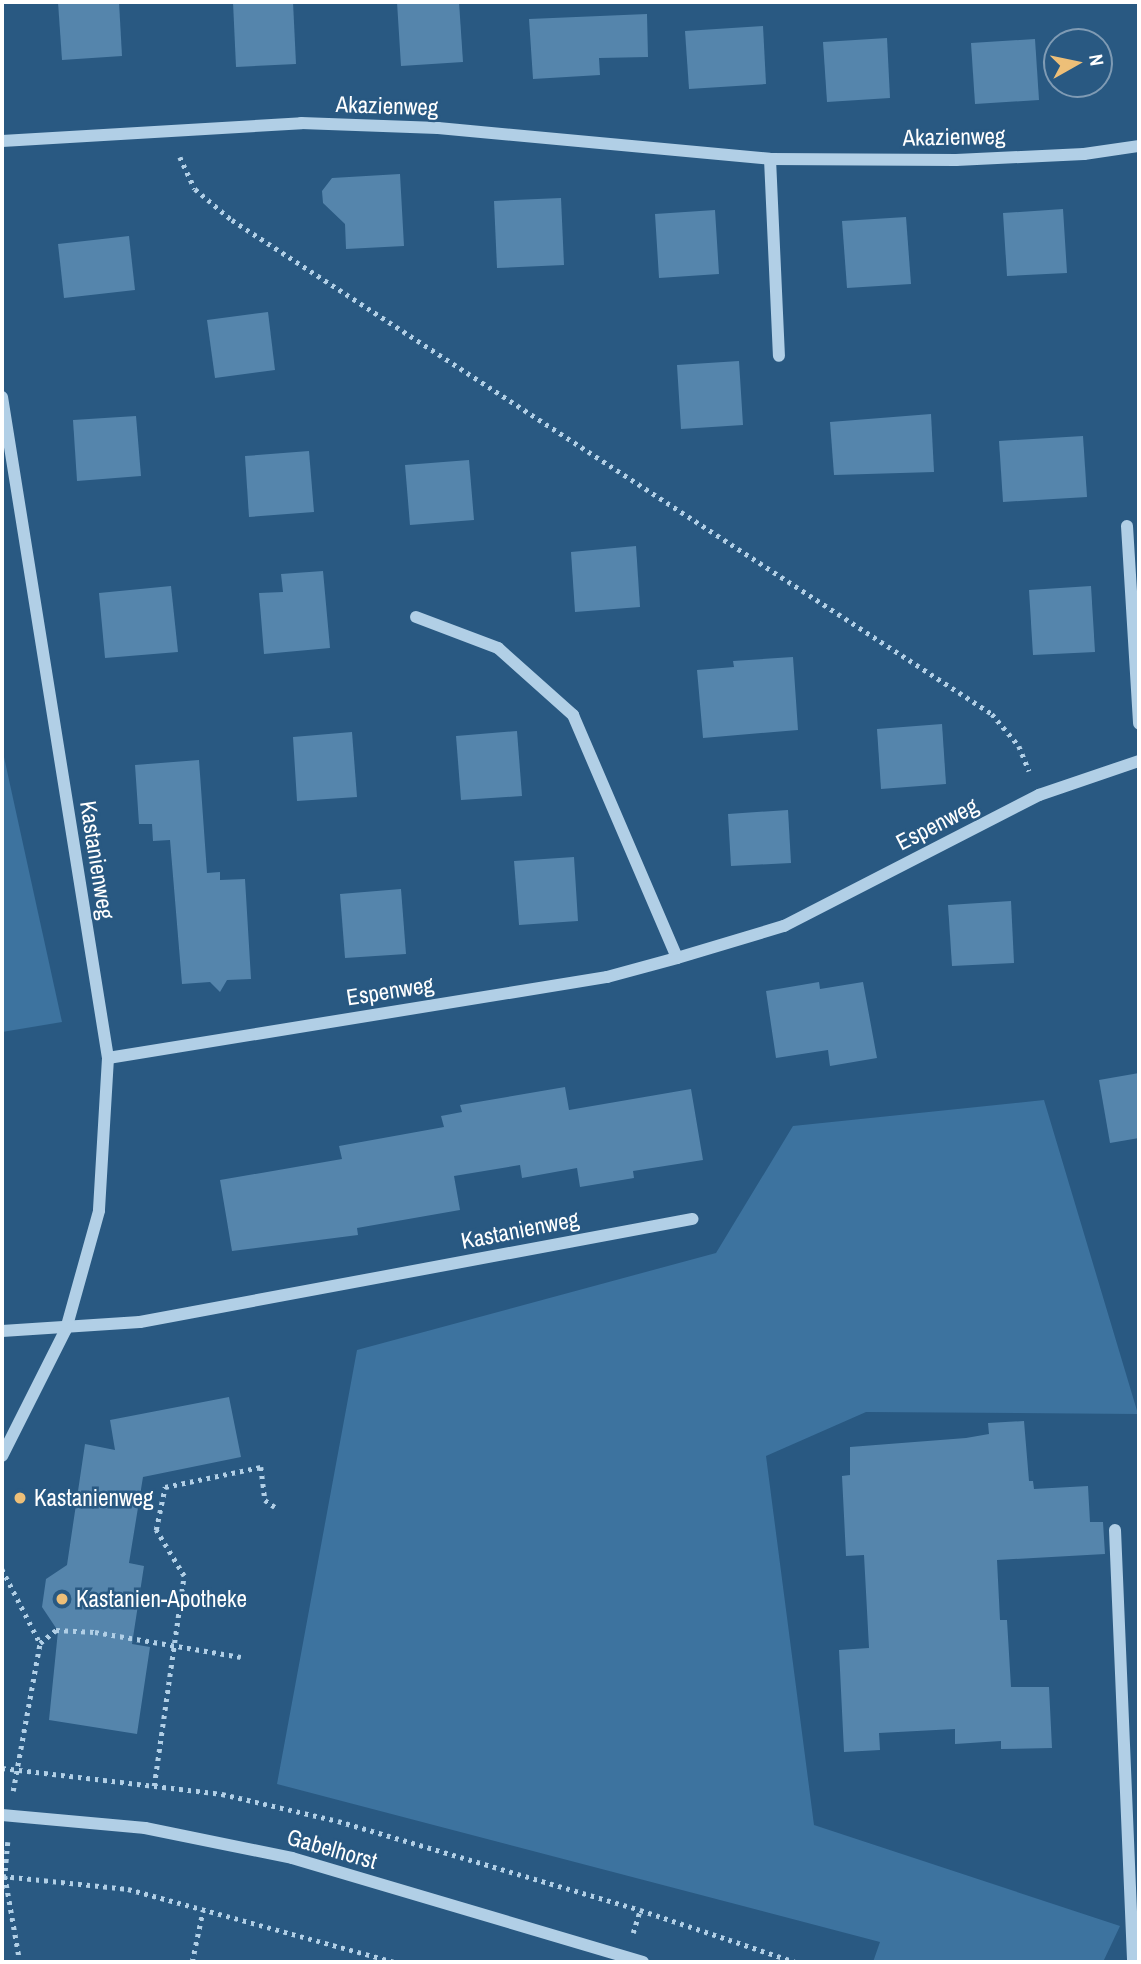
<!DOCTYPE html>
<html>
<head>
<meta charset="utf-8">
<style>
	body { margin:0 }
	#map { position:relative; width:1141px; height:1964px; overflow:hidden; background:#295982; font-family:"Archivo Narrow",sans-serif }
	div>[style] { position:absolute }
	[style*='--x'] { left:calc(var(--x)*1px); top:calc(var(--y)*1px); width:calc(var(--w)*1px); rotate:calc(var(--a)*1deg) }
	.green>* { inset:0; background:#3d739f }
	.building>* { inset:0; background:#5585ac }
	.path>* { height:4.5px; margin-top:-2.25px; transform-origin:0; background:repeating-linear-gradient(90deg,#b1cfe6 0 3.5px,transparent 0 8.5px) }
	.minor>* { height:12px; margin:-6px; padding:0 6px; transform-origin:6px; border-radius:6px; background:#b1cfe6 }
	.dots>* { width:19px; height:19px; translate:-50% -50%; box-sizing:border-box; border:4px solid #295982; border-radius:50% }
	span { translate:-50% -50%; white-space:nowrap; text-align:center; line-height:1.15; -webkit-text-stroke:5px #295982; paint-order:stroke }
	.street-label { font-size:23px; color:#fff }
	.poi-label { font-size:23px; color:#fff }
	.left { translate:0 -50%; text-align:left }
	.frame { position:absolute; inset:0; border:4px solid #fff; pointer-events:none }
	.north { position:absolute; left:1043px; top:28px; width:70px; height:70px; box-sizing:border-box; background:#295982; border:2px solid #7f9bb4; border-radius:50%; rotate:81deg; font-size:19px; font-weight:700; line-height:28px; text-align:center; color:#fff }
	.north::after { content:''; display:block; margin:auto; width:24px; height:32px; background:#edbf78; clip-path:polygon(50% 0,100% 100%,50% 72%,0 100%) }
</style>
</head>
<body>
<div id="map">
	<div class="green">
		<i style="clip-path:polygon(2px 748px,62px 1022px,2px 1032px)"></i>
		<i style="clip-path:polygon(1044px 1100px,1138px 1414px,866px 1412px,766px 1456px,814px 1825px,1120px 1926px,1103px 1962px,873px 1962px,880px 1942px,277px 1784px,357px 1350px,716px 1253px,793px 1126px)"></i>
	</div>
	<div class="building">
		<i style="clip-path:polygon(58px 2px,119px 2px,122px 56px,62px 60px)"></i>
		<i style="clip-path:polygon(233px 2px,293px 2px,296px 64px,236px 67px)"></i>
		<i style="clip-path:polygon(397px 2px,459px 2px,463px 62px,401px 66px)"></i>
		<i style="clip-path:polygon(647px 14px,648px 57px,599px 58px,600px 75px,533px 79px,529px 19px)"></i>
		<i style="clip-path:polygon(763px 26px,766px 84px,689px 89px,685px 31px)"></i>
		<i style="clip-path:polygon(887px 38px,890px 98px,827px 102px,823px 42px)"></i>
		<i style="clip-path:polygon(1035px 39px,1039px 100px,975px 104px,971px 43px)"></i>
		<i style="clip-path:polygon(400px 174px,404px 246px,346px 249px,345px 224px,323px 203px,322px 191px,332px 178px)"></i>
		<i style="clip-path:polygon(561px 198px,564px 265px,497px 268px,494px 201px)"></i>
		<i style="clip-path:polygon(1063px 209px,1067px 273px,1007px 276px,1003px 213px)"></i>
		<i style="clip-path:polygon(715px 210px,719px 274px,659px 278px,655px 214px)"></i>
		<i style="clip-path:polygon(906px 217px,911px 284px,847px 288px,842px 221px)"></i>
		<i style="clip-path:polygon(129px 236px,135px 290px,64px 298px,58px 244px)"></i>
		<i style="clip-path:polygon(268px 312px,275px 370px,215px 378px,207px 320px)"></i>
		<i style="clip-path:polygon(739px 361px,743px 425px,681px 429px,677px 365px)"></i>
		<i style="clip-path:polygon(931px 414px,934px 472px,834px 475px,830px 422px)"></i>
		<i style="clip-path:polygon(136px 416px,141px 476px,77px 481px,73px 420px)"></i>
		<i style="clip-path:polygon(1083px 436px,1087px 497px,1003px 502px,999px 441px)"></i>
		<i style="clip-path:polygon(309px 451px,314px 512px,249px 517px,245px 456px)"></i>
		<i style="clip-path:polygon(469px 460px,474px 520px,410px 525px,405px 465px)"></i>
		<i style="clip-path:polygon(636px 546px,640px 607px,575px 612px,571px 552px)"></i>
		<i style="clip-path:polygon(323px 571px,330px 648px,264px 654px,259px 593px,283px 592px,281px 574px)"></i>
		<i style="clip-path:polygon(171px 586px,178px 652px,105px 658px,99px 593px)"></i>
		<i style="clip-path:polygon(1091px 586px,1095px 652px,1033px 655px,1029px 590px)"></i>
		<i style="clip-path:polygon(793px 657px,798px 730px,703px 738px,697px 670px,734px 667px,733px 661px)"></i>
		<i style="clip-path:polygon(942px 724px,946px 784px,881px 789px,877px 729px)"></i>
		<i style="clip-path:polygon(517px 731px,522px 796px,461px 800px,456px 736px)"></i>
		<i style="clip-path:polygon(352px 732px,357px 797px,297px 801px,293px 737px)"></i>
		<i style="clip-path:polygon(199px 760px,207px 873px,220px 872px,220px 880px,245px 879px,251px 979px,227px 980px,220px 992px,210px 982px,182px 984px,170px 840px,153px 841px,152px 824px,139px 824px,135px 765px)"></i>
		<i style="clip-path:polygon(788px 810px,791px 863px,731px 866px,728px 814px)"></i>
		<i style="clip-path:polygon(574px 857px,578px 921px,519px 925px,514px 861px)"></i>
		<i style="clip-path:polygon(401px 889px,406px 954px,345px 958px,340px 894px)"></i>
		<i style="clip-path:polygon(1011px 901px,1014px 963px,952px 966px,948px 905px)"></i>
		<i style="clip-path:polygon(819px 982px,820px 989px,863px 982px,877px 1058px,830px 1066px,828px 1050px,776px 1058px,766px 991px)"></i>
		<i style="clip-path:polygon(1139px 1073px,1139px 1138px,1110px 1143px,1099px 1080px)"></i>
		<i style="clip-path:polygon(565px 1087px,569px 1110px,691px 1089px,703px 1160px,633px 1171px,634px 1178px,580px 1187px,577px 1168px,522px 1178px,520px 1165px,454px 1176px,460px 1210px,357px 1228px,358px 1235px,232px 1251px,220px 1180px,342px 1159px,339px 1146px,444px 1127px,441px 1116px,462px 1112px,460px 1105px)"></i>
		<i style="clip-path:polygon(229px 1397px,241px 1457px,143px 1477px,129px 1563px,144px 1566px,132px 1644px,150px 1647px,137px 1734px,49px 1720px,58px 1631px,42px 1607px,46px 1579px,67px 1565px,85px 1444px,115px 1450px,110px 1420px)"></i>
		<i style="clip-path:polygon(1024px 1421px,1029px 1481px,1033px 1481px,1034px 1489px,1088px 1486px,1090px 1522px,1103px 1522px,1105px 1554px,997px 1560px,1000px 1620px,1007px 1620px,1011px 1687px,1049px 1687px,1052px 1748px,1001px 1749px,1001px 1741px,955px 1744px,955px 1729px,879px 1733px,880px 1750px,844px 1752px,839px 1650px,869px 1648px,864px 1555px,846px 1556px,842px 1476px,850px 1475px,850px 1447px,966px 1438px,989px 1434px,988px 1423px)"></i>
	</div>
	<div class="path">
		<i style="--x:180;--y:157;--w:35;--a:65"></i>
		<i style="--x:195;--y:189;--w:48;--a:40"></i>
		<i style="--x:232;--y:220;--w:906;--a:33.02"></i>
		<i style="--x:992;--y:714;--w:42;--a:49.8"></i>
		<i style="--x:1019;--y:746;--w:27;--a:68"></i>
		<i style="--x:2;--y:1569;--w:83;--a:62.8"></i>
		<i style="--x:2;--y:1768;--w:222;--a:6.7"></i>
		<i style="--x:222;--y:1794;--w:119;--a:13.1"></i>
		<i style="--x:338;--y:1821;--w:315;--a:16.4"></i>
		<i style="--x:640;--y:1910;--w:163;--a:18.5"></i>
		<i style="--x:154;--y:1786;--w:212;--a:-81.9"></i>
		<i style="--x:184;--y:1576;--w:54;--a:-121.3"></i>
		<i style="--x:156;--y:1530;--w:44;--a:-78.2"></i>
		<i style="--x:165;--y:1487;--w:98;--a:-11.8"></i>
		<i style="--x:261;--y:1467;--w:33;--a:83"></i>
		<i style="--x:265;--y:1500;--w:12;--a:35"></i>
		<i style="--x:13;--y:1791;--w:150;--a:-79.7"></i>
		<i style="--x:40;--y:1643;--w:21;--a:-39"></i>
		<i style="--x:56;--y:1630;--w:39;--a:3"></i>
		<i style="--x:95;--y:1632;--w:148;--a:9.7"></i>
		<i style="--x:8;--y:1842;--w:34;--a:95"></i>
		<i style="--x:5;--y:1876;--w:87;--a:80.1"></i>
		<i style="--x:2;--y:1876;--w:127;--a:5.9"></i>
		<i style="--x:128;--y:1889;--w:277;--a:15.3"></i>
		<i style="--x:633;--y:1933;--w:24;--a:-73"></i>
		<i style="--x:192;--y:1962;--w:53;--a:-78.1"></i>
	</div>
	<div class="minor">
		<i style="--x:2;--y:141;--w:300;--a:-3.4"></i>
		<i style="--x:301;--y:123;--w:137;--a:2.1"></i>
		<i style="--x:438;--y:128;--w:333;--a:5.3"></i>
		<i style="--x:770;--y:159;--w:186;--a:0.3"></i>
		<i style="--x:956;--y:160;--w:128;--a:-2.7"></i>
		<i style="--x:1084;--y:154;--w:56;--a:-8.3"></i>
		<i style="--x:770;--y:159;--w:197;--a:87.4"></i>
		<i style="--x:2;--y:397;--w:669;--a:80.89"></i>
		<i style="--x:108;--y:1058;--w:153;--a:93.4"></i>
		<i style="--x:99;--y:1211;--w:123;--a:105.6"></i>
		<i style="--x:66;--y:1329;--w:142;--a:116.7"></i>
		<i style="--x:1127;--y:526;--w:198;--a:86.5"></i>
		<i style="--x:416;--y:617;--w:88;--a:20.7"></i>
		<i style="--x:498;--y:648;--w:101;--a:41.8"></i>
		<i style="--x:573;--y:715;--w:264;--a:66.8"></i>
		<i style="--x:108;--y:1058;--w:506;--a:-9.22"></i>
		<i style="--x:607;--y:977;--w:73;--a:-15.2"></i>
		<i style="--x:677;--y:958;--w:112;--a:-16.7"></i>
		<i style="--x:784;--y:926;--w:287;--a:-27.2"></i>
		<i style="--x:1039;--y:795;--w:106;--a:-18.8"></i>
		<i style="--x:2;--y:1331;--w:138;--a:-3.7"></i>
		<i style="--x:140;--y:1322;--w:562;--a:-10.57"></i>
		<i style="--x:1115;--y:1530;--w:432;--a:87.6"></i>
		<i style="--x:2;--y:1815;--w:144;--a:5.2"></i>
		<i style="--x:145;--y:1828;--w:150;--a:11.5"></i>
		<i style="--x:292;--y:1858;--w:366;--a:16.5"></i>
	</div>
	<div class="dots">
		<i style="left:20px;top:1498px;background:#edbf78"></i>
		<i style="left:62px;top:1599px;background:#edbf78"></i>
	</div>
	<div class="street-label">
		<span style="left:387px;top:106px;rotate:2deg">Akazienweg</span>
		<span style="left:954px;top:137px;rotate:-1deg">Akazienweg</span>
		<span style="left:937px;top:824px;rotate:-27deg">Espenweg</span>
		<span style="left:97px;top:860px;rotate:81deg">Kastanienweg</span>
		<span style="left:390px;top:991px;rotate:-9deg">Espenweg</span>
		<span style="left:520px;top:1230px;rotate:-11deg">Kastanienweg</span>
		<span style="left:332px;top:1849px;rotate:16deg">Gabelhorst</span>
	</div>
	<div class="poi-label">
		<span class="left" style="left:34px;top:1498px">Kastanienweg</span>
		<span class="left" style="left:76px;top:1599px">Kastanien-Apotheke</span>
	</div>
	<div class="frame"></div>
	<div class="north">N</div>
</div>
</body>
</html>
